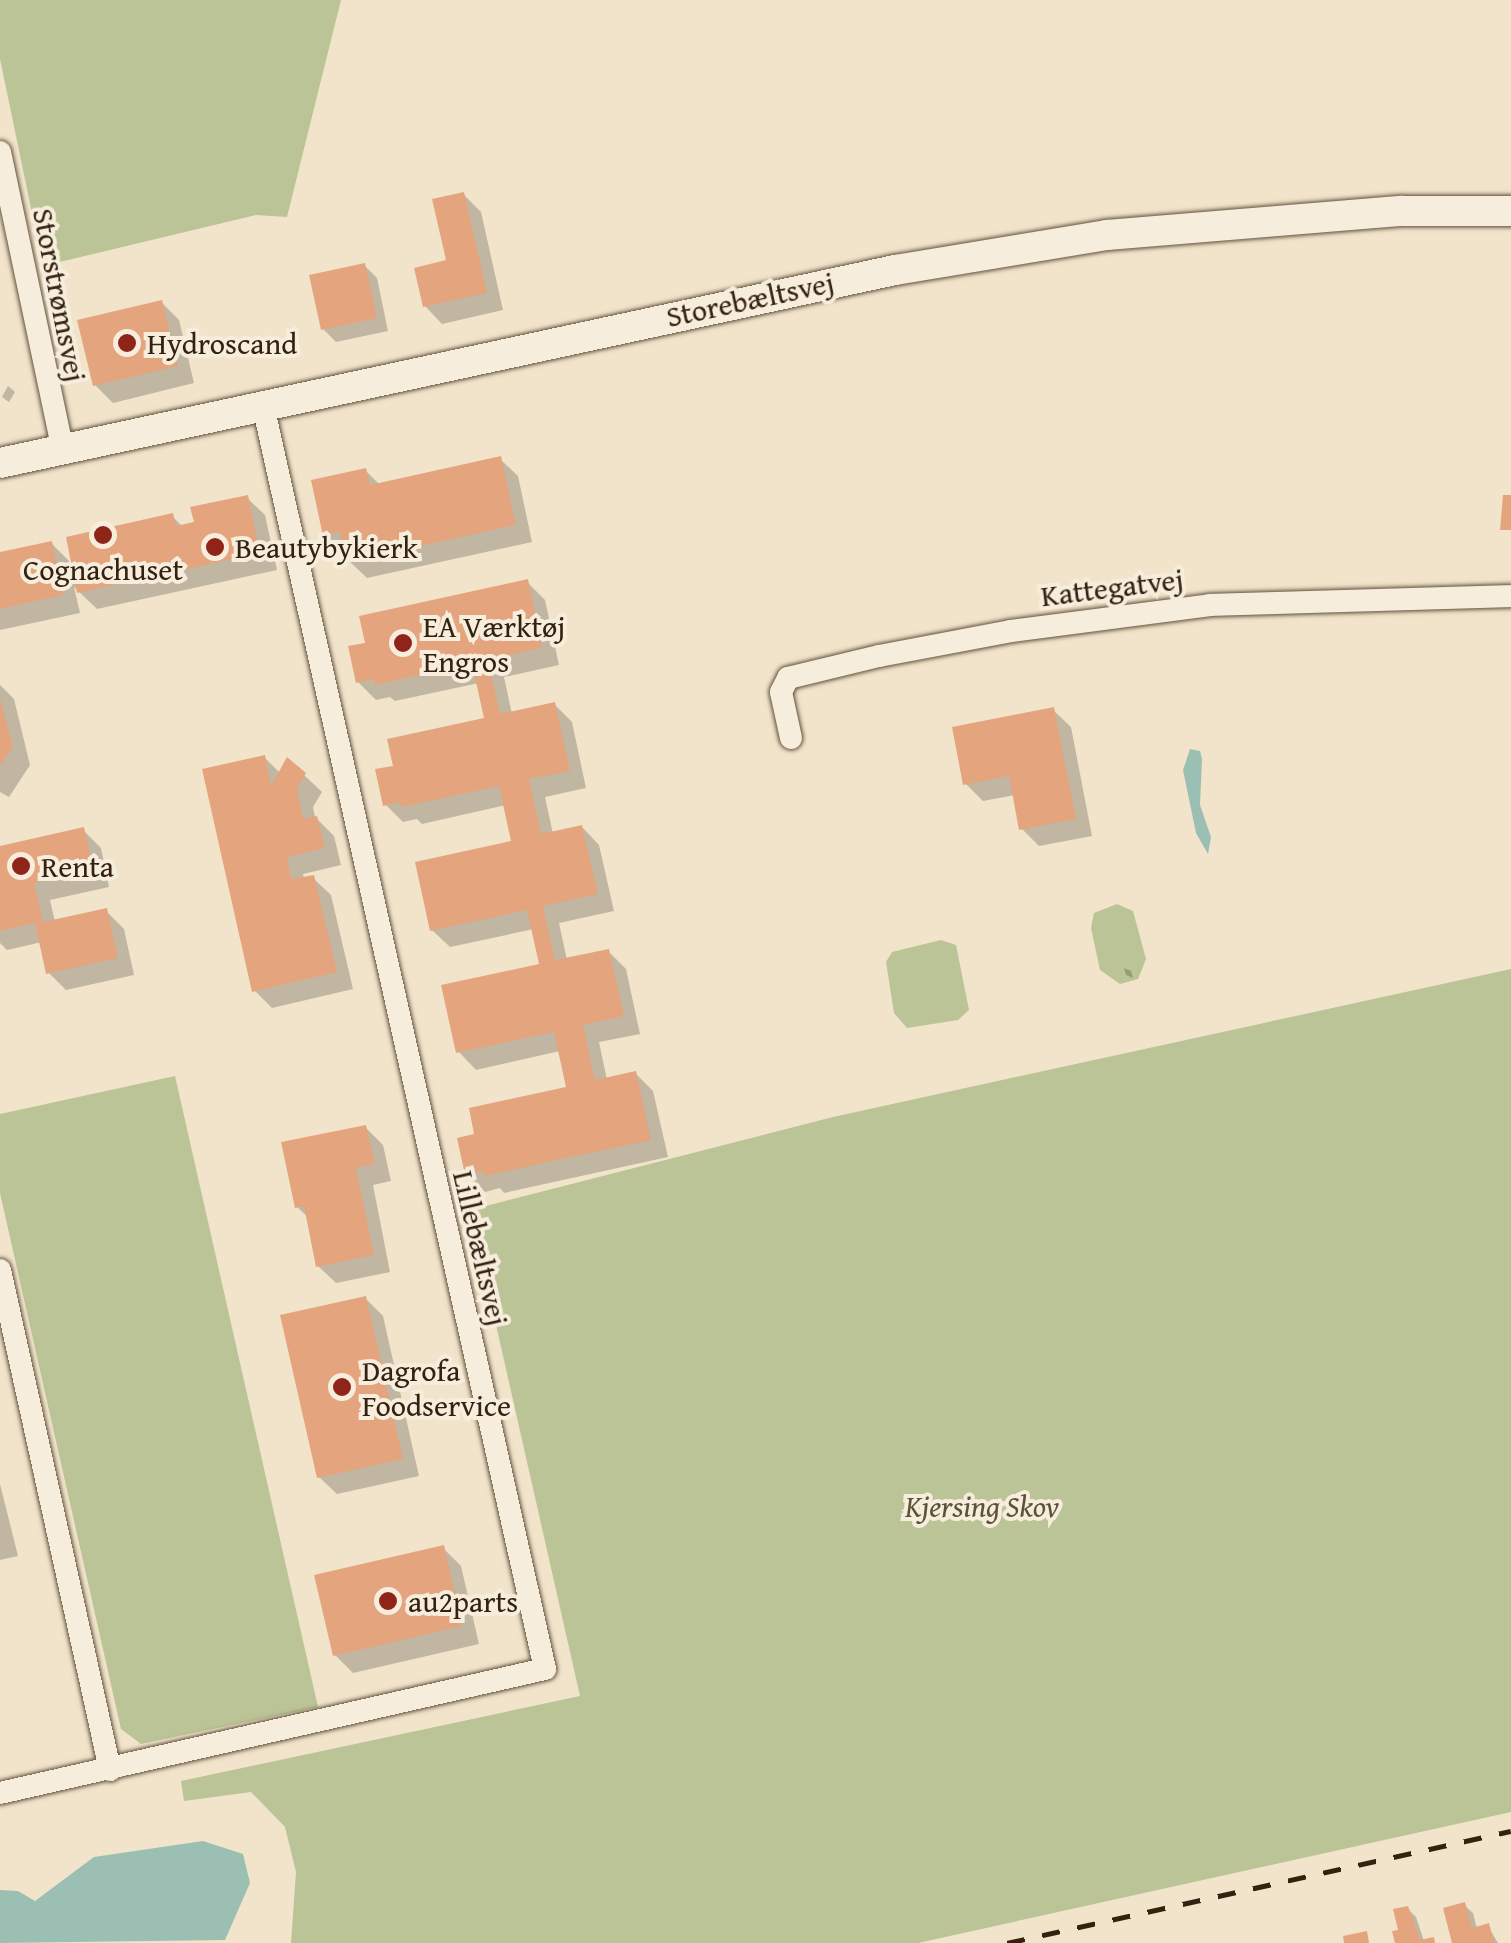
<!DOCTYPE html>
<html>
<head>
<meta charset="utf-8">
<style>
	body { margin:0 }
	#map { position:relative; width:1511px; height:1943px; overflow:hidden; background:#f1e4ca; font-family:"Gentium Book Plus",serif }
	div>[style] { position:absolute }
	[style*='--x'] { left:calc(var(--x)*1px); top:calc(var(--y)*1px); width:calc(var(--w)*1px); rotate:calc(var(--a)*1deg) }
	.green>* { inset:0; background:#bbc496 }
	.water>* { inset:0; background:#9bbfb2 }
	.shadow>* { inset:0; background:#0003 }
	.building>* { inset:0; background:#e4a57e }
	.roads { filter:drop-shadow(0 0 2px #63523e) drop-shadow(0 0 2px #63523e) }
	.street>* { height:22px; margin:-11px; padding:0 11px; transform-origin:11px; border-radius:11px; background:#f6eddd }
	.secondary>* { height:30px; margin:-15px; padding:0 15px; transform-origin:15px; border-radius:15px; background:#f6eddd }
	.rail>* { height:5px; margin-top:-2.5px; transform-origin:0; background:repeating-linear-gradient(90deg,#342110 0 18px,transparent 0 36px) }
	.dots>* { width:28px; height:28px; translate:-50% -50%; box-sizing:border-box; border:5px solid #f6eddd; border-radius:50% }
	span { translate:-50% -50%; white-space:nowrap; text-align:center; line-height:1.15; -webkit-text-stroke:8px #f6eddd; paint-order:stroke }
	.street-label { font-size:30px; color:#342110 }
	.poi-label { font-size:30px; color:#342110 }
	.left { translate:0 -50%; text-align:left }
	.park-label { font-size:30px; color:#5c5238; font-style:italic }
</style>
</head>
<body>
<div id="map">
	<div class="green">
		<i style="clip-path:polygon(0 0,341px 0,287px 217px,256px 215px,43px 266px,0 59px)"></i>
		<i style="clip-path:polygon(1117px 904px,1133px 911px,1146px 959px,1138px 979px,1120px 984px,1100px 970px,1091px 928px,1094px 913px)"></i>
		<i style="clip-path:polygon(941px 940px,956px 945px,969px 1010px,958px 1020px,907px 1028px,894px 1013px,886px 962px,892px 952px)"></i>
		<i style="clip-path:polygon(1511px 969px,1511px 1812px,918px 1943px,291px 1943px,296px 1872px,285px 1827px,251px 1792px,184px 1801px,181px 1781px,580px 1696px,470px 1210px,833px 1117px)"></i>
		<i style="clip-path:polygon(175px 1076px,318px 1707px,141px 1744px,121px 1729px,0 1193px,0 1114px)"></i>
	</div>
	<div class="water">
		<i style="clip-path:polygon(1190px 749px,1200px 751px,1202px 759px,1200px 805px,1211px 837px,1208px 854px,1196px 833px,1183px 770px)"></i>
		<i style="clip-path:polygon(203px 1841px,243px 1854px,250px 1883px,225px 1940px,0 1943px,0 1890px,18px 1891px,35px 1901px,94px 1857px)"></i>
	</div>
	<div class="shadow">
		<i style="clip-path:polygon(463px 194px,481px 212px,503px 310px,442px 324px,425px 306px,449px 262px)"></i>
		<i style="clip-path:polygon(364px 265px,377px 278px,388px 331px,336px 342px,323px 329px)"></i>
		<i style="clip-path:polygon(161px 302px,179px 320px,194px 383px,113px 403px,95px 385px)"></i>
		<i style="clip-path:polygon(8px 386px,15px 392px,9px 402px,2px 397px)"></i>
		<i style="clip-path:polygon(500px 459px,518px 476px,532px 542px,367px 578px,349px 561px,347px 552px,325px 535px,365px 470px,380px 485px)"></i>
		<i style="clip-path:polygon(247px 498px,265px 515px,277px 570px,97px 609px,74px 587px,80px 613px,0 630px,0 554px,51px 543px,74px 566px,172px 516px,183px 527px)"></i>
		<i style="clip-path:polygon(527px 582px,545px 600px,559px 665px,504px 677px,512px 714px,554px 704px,572px 722px,586px 788px,545px 797px,553px 834px,582px 827px,599px 845px,614px 911px,559px 923px,567px 960px,608px 951px,626px 969px,640px 1034px,599px 1042px,607px 1080px,636px 1074px,653px 1091px,668px 1157px,504px 1193px,500px 1188px,485px 1192px,467px 1174px,477px 1136px,569px 1089px,560px 1051px,476px 1070px,459px 1052px,542px 966px,534px 929px,450px 947px,432px 930px,514px 842px,506px 805px,422px 824px,417px 819px,403px 822px,386px 805px,396px 767px,486px 720px,479px 683px,395px 701px,390px 697px,376px 700px,358px 682px)"></i>
		<i style="clip-path:polygon(0 685px,14px 699px,30px 765px,9px 797px,0 792px)"></i>
		<i style="clip-path:polygon(1053px 710px,1071px 727px,1092px 836px,1039px 846px,1022px 829px,1015px 795px,983px 801px,966px 784px)"></i>
		<i style="clip-path:polygon(265px 758px,281px 774px,304px 775px,322px 792px,313px 807px,315px 817px,334px 836px,341px 865px,303px 874px,304px 879px,313px 878px,331px 895px,353px 989px,272px 1008px,254px 990px)"></i>
		<i style="clip-path:polygon(83px 830px,101px 848px,109px 887px,50px 900px,55px 922px,106px 911px,124px 929px,134px 975px,66px 990px,48px 972px,42px 942px,7px 950px,0 943px,0 848px)"></i>
		<i style="clip-path:polygon(1124px 968px,1131px 971px,1133px 978px,1126px 975px)"></i>
		<i style="clip-path:polygon(365px 1127px,383px 1145px,391px 1181px,373px 1185px,390px 1272px,336px 1283px,318px 1266px,309px 1218px,297px 1207px)"></i>
		<i style="clip-path:polygon(365px 1298px,383px 1316px,419px 1476px,337px 1494px,319px 1477px)"></i>
		<i style="clip-path:polygon(0 1484px,18px 1556px,0 1560px)"></i>
		<i style="clip-path:polygon(443px 1548px,461px 1566px,479px 1644px,353px 1673px,335px 1655px)"></i>
		<i style="clip-path:polygon(1464px 1905px,1473px 1913px,1477px 1929px,1488px 1926px,1498px 1943px,1455px 1943px)"></i>
		<i style="clip-path:polygon(1407px 1908px,1416px 1917px,1424px 1941px,1436px 1943px,1398px 1943px)"></i>
	</div>
	<div class="building">
		<i style="clip-path:polygon(464px 192px,487px 293px,423px 307px,414px 268px,446px 260px,432px 199px)"></i>
		<i style="clip-path:polygon(365px 263px,377px 318px,321px 330px,309px 275px)"></i>
		<i style="clip-path:polygon(162px 300px,178px 366px,93px 386px,77px 320px)"></i>
		<i style="clip-path:polygon(501px 456px,516px 525px,347px 562px,340px 532px,323px 536px,311px 480px,366px 468px,370px 485px)"></i>
		<i style="clip-path:polygon(248px 495px,260px 553px,77px 593px,66px 537px,173px 513px,176px 526px,194px 522px,190px 507px)"></i>
		<i style="clip-path:polygon(1503px 495px,1511px 495px,1511px 530px,1500px 530px)"></i>
		<i style="clip-path:polygon(52px 541px,63px 595px,0 609px,0 552px)"></i>
		<i style="clip-path:polygon(528px 579px,542px 648px,488px 660px,500px 714px,555px 702px,570px 771px,529px 779px,541px 834px,582px 825px,598px 894px,543px 906px,555px 960px,609px 949px,624px 1016px,583px 1025px,595px 1080px,636px 1071px,651px 1140px,484px 1176px,483px 1171px,465px 1175px,457px 1138px,474px 1134px,469px 1108px,566px 1087px,554px 1032px,456px 1053px,441px 985px,539px 964px,527px 910px,430px 931px,415px 862px,511px 841px,499px 786px,402px 807px,400px 802px,383px 806px,375px 769px,393px 766px,387px 739px,484px 718px,472px 664px,375px 685px,374px 679px,356px 683px,348px 646px,365px 643px,359px 616px)"></i>
		<i style="clip-path:polygon(0 698px,13px 747px,0 766px)"></i>
		<i style="clip-path:polygon(1054px 707px,1076px 819px,1019px 830px,1009px 776px,963px 785px,952px 727px)"></i>
		<i style="clip-path:polygon(265px 755px,271px 786px,287px 757px,306px 773px,297px 788px,303px 819px,317px 816px,325px 848px,287px 857px,291px 879px,314px 875px,337px 972px,252px 992px,202px 769px)"></i>
		<i style="clip-path:polygon(84px 827px,93px 870px,34px 883px,43px 922px,107px 908px,118px 958px,46px 974px,35px 923px,0 931px,0 846px)"></i>
		<i style="clip-path:polygon(366px 1125px,375px 1164px,356px 1168px,374px 1255px,316px 1267px,304px 1206px,295px 1208px,281px 1142px)"></i>
		<i style="clip-path:polygon(366px 1296px,403px 1459px,317px 1478px,280px 1315px)"></i>
		<i style="clip-path:polygon(444px 1545px,462px 1626px,333px 1656px,314px 1575px)"></i>
		<i style="clip-path:polygon(1465px 1902px,1472px 1928px,1489px 1923px,1494px 1943px,1452px 1943px,1443px 1908px)"></i>
		<i style="clip-path:polygon(1408px 1906px,1420px 1940px,1434px 1937px,1435px 1943px,1395px 1943px,1392px 1931px,1398px 1930px,1393px 1909px)"></i>
		<i style="clip-path:polygon(1367px 1931px,1369px 1943px,1344px 1943px,1343px 1936px)"></i>
	</div>
	<div class="roads">
		<div class="street">
			<i style="--x:0;--y:152;--w:305;--a:78.1"></i>
			<i style="--x:791;--y:738;--w:47;--a:-102.3"></i>
			<i style="--x:781;--y:692;--w:16;--a:-63"></i>
			<i style="--x:788;--y:678;--w:94;--a:-13.6"></i>
			<i style="--x:879;--y:656;--w:134;--a:-10.7"></i>
			<i style="--x:1011;--y:631;--w:201;--a:-7.4"></i>
			<i style="--x:1210;--y:605;--w:301;--a:-1.7"></i>
			<i style="--x:0;--y:1270;--w:512;--a:77.59"></i>
			<i style="--x:0;--y:1793;--w:559;--a:-12.82"></i>
			<i style="--x:545;--y:1669;--w:1295;--a:-102.58"></i>
		</div>
		<div class="secondary">
			<i style="--x:0;--y:463;--w:916;--a:-12.17"></i>
			<i style="--x:895;--y:270;--w:215;--a:-9.4"></i>
			<i style="--x:1107;--y:235;--w:296;--a:-4.7"></i>
			<i style="--x:1402;--y:211;--w:109;--a:0"></i>
		</div>
	</div>
	<div class="rail">
		<i style="--x:1007;--y:1943;--w:516;--a:-12.53"></i>
	</div>
	<div class="dots">
		<i style="left:127px;top:343px;background:#8f2418"></i>
		<i style="left:103px;top:535px;background:#8f2418"></i>
		<i style="left:215px;top:547px;background:#8f2418"></i>
		<i style="left:403px;top:643px;background:#8f2418"></i>
		<i style="left:21px;top:866px;background:#8f2418"></i>
		<i style="left:342px;top:1387px;background:#8f2418"></i>
		<i style="left:388px;top:1601px;background:#8f2418"></i>
	</div>
	<div class="street-label">
		<span style="left:60px;top:295px;rotate:79deg">Storstrømsvej</span>
		<span style="left:750px;top:299px;rotate:-12deg">Storebæltsvej</span>
		<span style="left:1112px;top:587px;rotate:-7deg">Kattegatvej</span>
		<span style="left:481px;top:1248px;rotate:77deg">Lillebæltsvej</span>
	</div>
	<div class="poi-label">
		<span class="left" style="left:147px;top:343px">Hydroscand</span>
		<span class="left" style="left:235px;top:547px">Beautybykierk</span>
		<span style="left:103px;top:569px">Cognachuset</span>
		<span class="left" style="left:423px;top:643px">EA Værktøj<br>Engros</span>
		<span class="left" style="left:41px;top:866px">Renta</span>
		<span class="left" style="left:362px;top:1387px">Dagrofa<br>Foodservice</span>
		<span class="left" style="left:408px;top:1601px">au2parts</span>
	</div>
	<div class="park-label">
		<span style="left:982px;top:1506px">Kjersing Skov</span>
	</div>
</div>
</body>
</html>
